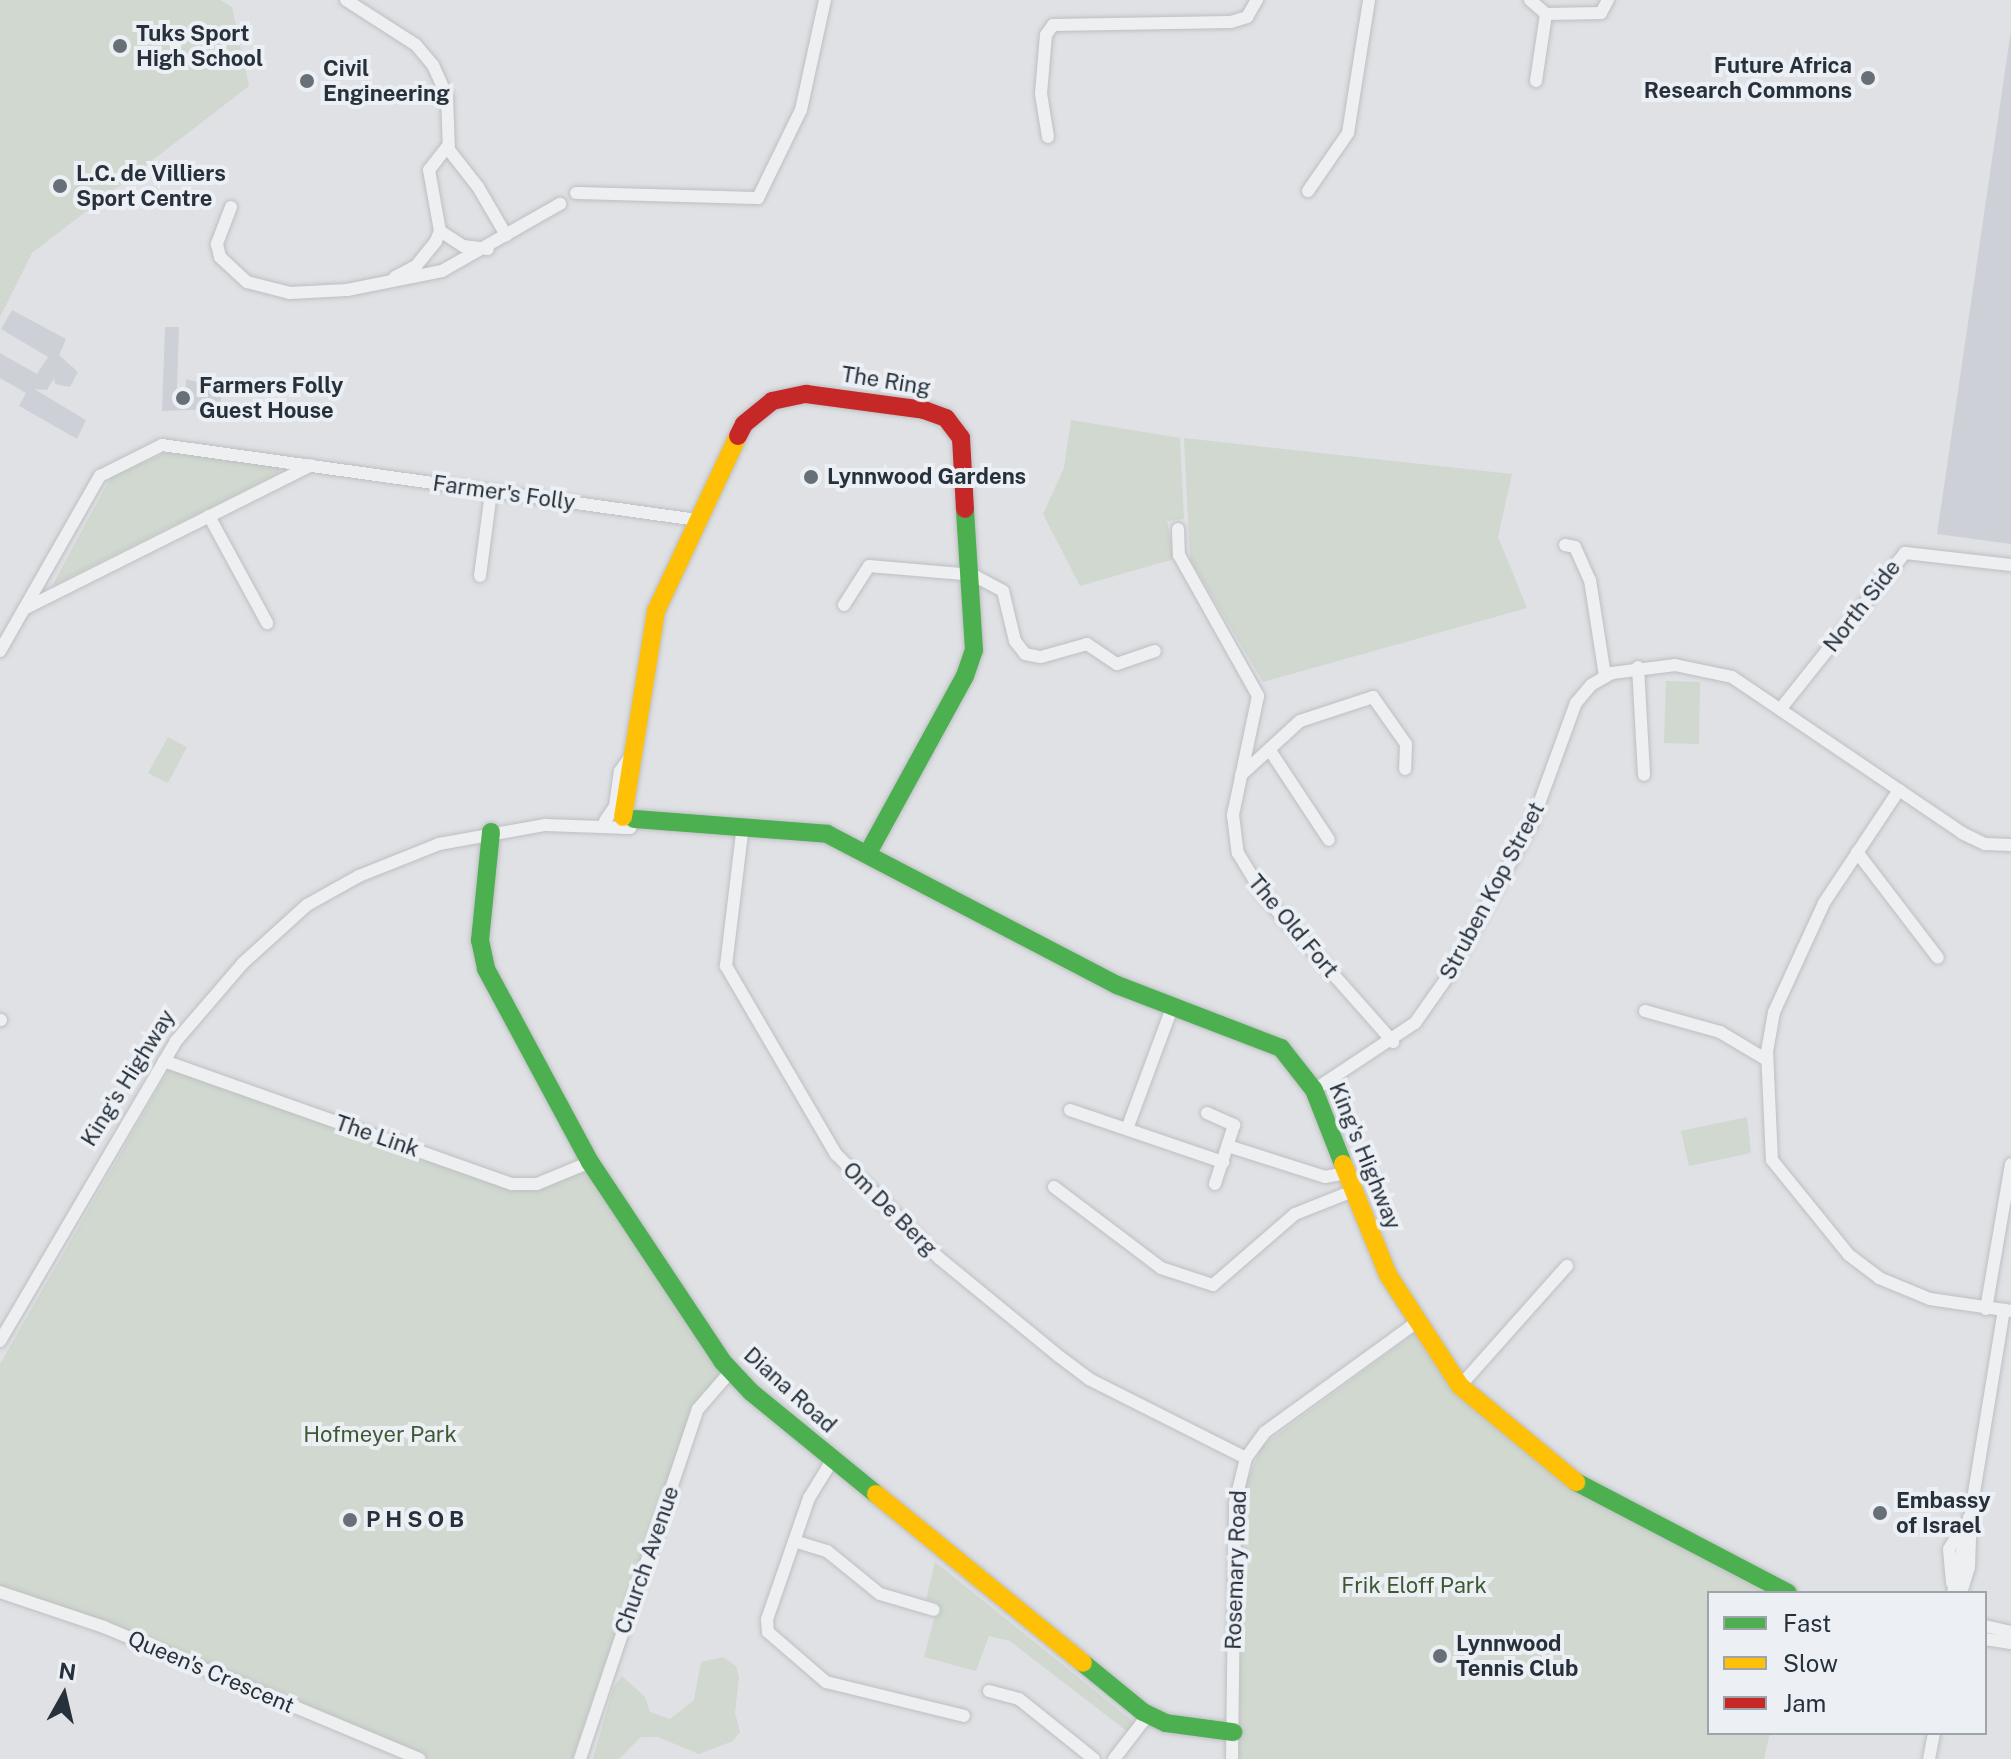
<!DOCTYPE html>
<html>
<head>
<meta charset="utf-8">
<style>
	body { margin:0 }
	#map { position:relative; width:2011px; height:1759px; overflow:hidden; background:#dfe1e4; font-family:"Public Sans",sans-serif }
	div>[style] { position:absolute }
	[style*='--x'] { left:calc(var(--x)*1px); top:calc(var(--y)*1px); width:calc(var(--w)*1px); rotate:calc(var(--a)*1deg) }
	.built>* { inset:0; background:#cdd1d7 }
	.green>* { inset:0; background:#d0d8cf }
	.roads { filter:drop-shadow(0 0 2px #bdbfc2) drop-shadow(0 0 2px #bdbfc2) }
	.street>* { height:12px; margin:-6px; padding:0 6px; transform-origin:6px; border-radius:6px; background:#eeeff1 }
	.fast>* { height:18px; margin:-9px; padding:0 9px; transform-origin:9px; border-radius:9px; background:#4caf50 }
	.slow>* { height:18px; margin:-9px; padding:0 9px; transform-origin:9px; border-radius:9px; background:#ffc107 }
	.jam>* { height:18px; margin:-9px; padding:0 9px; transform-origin:9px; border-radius:9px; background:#c62828 }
	.dots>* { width:22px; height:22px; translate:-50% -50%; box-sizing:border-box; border:4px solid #ecf0f4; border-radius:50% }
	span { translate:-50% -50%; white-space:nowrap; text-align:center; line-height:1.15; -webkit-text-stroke:8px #ecf0f4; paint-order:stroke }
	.poi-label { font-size:22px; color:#27313c; font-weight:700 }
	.left { translate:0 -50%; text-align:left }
	.right { translate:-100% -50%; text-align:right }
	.street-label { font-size:22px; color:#27313c }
	.park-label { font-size:22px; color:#3e5834 }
	.legend { position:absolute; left:1707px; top:1591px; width:280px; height:144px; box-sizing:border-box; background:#ecf0f4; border:2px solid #9da4aa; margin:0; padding:10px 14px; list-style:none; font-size:24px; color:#27313c }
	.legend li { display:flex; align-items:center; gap:16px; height:40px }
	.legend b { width:40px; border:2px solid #9da4aa }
	.north { position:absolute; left:24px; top:1655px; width:80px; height:80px; -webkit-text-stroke:6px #ecf0f4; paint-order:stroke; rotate:8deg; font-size:22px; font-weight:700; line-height:32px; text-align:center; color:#27313c }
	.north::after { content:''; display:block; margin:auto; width:28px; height:36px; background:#27313c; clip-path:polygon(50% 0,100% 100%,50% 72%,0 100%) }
</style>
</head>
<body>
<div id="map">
	<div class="built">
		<i style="clip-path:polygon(2011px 30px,2011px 544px,1937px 534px)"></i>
		<i style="clip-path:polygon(12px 310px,66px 339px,59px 355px,78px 372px,70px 387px,55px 384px,54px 378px,47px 390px,34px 389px,86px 420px,77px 439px,19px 406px,26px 393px,0 378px,0 353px,37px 374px,48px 357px,1px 329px)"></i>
		<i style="clip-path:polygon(165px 327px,179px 327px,177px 388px,186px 390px,186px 379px,222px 389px,220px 409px,162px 411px)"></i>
	</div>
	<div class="green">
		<i style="clip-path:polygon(0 0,220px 0,232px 7px,249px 86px,32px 253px,0 317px)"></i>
		<i style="clip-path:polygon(1071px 420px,1180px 438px,1184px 519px,1167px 521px,1174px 559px,1080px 586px,1043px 514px,1064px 468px)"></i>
		<i style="clip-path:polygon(1184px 438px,1512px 474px,1498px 537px,1527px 608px,1263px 682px,1190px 559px)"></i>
		<i style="clip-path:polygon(171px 450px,282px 467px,277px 474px,52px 586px,111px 477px)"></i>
		<i style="clip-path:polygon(1666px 681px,1700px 682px,1699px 744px,1664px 743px)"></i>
		<i style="clip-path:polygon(168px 737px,187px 747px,168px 783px,148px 773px)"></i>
		<i style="clip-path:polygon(169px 1069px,528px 1185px,590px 1162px,731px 1371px,695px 1402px,572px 1759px,424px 1759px,0 1586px,0 1364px)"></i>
		<i style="clip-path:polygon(1747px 1117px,1751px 1153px,1689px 1166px,1681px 1131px)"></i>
		<i style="clip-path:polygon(1416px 1332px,1450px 1387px,1687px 1548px,1766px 1593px,1709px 1593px,1709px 1733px,1770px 1733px,1764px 1759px,1239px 1759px,1242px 1492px,1262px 1446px)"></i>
		<i style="clip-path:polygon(935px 1562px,1135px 1723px,1128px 1732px,1010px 1641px,989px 1636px,976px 1671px,924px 1657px,938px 1603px,926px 1599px)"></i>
		<i style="clip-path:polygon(723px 1657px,736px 1666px,739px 1677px,735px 1713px,740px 1732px,733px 1741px,699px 1754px,658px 1737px,641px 1737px,619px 1759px,593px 1759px,613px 1688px,622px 1676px,645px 1697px,650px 1712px,670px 1719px,694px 1700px,701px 1662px)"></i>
	</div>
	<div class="roads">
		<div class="street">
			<i style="--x:346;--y:0;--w:83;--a:32.7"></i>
			<i style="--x:416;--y:45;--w:26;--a:50"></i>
			<i style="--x:433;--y:65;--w:34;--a:66"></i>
			<i style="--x:447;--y:96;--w:54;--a:87.9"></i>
			<i style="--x:449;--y:150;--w:47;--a:51.9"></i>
			<i style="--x:478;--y:187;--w:56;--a:59.7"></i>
			<i style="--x:1530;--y:0;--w:21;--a:41"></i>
			<i style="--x:1536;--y:81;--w:68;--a:-81.5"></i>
			<i style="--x:1546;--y:14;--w:55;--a:-1"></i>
			<i style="--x:1601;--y:13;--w:15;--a:-62"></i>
			<i style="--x:1048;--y:137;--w:44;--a:-99.2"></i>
			<i style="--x:1041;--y:94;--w:59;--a:-85.2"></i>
			<i style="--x:1046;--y:35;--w:12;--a:-55"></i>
			<i style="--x:1053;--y:25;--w:178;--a:-1"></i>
			<i style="--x:1231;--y:22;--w:17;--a:-17"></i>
			<i style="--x:1247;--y:17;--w:20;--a:-60"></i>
			<i style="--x:1308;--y:191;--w:70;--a:-55.4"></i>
			<i style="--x:1348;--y:133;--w:135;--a:-81"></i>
			<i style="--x:576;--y:193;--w:182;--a:1.6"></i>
			<i style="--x:758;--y:198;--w:98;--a:-64"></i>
			<i style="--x:801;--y:110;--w:113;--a:-77.7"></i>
			<i style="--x:231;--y:207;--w:40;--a:111"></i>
			<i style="--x:217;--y:244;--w:13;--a:77"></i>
			<i style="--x:220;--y:257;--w:37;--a:43"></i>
			<i style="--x:247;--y:282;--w:44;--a:14.3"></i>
			<i style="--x:290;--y:293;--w:57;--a:-3"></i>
			<i style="--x:347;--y:290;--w:97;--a:-11.3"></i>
			<i style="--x:442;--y:271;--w:136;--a:-29.6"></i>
			<i style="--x:440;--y:231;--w:27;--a:33"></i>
			<i style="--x:463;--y:246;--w:25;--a:7"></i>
			<i style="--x:395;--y:277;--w:24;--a:-28"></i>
			<i style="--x:416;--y:266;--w:32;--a:-51"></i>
			<i style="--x:436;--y:241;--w:11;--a:-68"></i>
			<i style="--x:440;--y:231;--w:62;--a:-100.2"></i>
			<i style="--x:429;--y:170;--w:31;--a:-52"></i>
			<i style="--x:209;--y:516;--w:122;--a:61.5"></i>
			<i style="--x:1178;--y:529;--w:26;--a:88"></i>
			<i style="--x:1179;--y:555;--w:162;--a:60.7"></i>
			<i style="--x:1258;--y:696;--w:122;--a:101.9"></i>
			<i style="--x:1233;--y:815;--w:38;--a:83"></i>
			<i style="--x:1238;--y:853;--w:50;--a:58.8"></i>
			<i style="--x:1264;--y:896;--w:195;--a:48.5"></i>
			<i style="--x:1565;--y:545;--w:10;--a:11"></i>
			<i style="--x:1575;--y:547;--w:36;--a:66"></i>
			<i style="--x:1590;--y:580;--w:97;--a:81.1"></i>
			<i style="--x:480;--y:576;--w:85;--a:-82.5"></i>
			<i style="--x:844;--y:605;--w:46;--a:-57.3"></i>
			<i style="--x:869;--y:566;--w:104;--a:4.9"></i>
			<i style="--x:973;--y:575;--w:34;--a:28"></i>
			<i style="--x:1003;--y:591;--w:51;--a:76.5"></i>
			<i style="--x:1015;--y:641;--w:16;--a:52"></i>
			<i style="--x:1025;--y:654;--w:16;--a:11"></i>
			<i style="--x:1041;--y:657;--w:48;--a:-15.8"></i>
			<i style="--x:1087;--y:644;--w:36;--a:34"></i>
			<i style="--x:1117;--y:664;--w:40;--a:-18.9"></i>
			<i style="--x:24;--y:609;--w:321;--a:-26.6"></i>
			<i style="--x:0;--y:651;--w:202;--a:-60.3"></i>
			<i style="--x:100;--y:476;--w:69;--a:-26.6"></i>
			<i style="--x:162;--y:445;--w:540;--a:7.98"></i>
			<i style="--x:1638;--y:667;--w:108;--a:86.8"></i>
			<i style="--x:1782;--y:707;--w:197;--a:-51.4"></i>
			<i style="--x:1905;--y:553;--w:107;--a:6.5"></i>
			<i style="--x:1271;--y:752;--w:105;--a:56.6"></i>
			<i style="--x:1241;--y:775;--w:80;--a:-42.5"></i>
			<i style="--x:1300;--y:721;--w:77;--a:-18.2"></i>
			<i style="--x:1373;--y:697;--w:57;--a:54.9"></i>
			<i style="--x:1406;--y:744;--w:25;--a:92"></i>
			<i style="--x:1899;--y:790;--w:136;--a:123.6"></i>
			<i style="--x:1824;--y:903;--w:120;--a:114.6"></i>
			<i style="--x:1774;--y:1012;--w:40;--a:100"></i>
			<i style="--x:1767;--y:1051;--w:109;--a:87.4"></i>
			<i style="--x:1772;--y:1160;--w:122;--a:51"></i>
			<i style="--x:1849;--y:1255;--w:38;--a:37"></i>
			<i style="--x:1879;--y:1278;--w:55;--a:22.4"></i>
			<i style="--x:1930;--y:1299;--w:82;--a:8.4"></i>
			<i style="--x:605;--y:821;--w:18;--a:-56"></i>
			<i style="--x:615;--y:806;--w:35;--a:-82"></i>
			<i style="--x:620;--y:771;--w:19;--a:-54"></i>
			<i style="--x:743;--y:825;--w:142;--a:96.9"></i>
			<i style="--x:726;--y:966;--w:218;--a:59.7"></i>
			<i style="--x:836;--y:1154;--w:146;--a:45.3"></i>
			<i style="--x:939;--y:1258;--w:156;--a:39.3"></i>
			<i style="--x:1060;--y:1357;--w:36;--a:37"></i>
			<i style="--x:1089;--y:1379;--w:176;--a:26.7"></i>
			<i style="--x:1857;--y:852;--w:133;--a:52.6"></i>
			<i style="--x:1645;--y:1011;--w:78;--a:15.6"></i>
			<i style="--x:1720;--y:1032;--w:55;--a:30.8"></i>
			<i style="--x:0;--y:1020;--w:1;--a:0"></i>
			<i style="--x:164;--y:1061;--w:369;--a:19.5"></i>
			<i style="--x:512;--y:1184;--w:25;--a:0"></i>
			<i style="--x:537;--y:1184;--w:57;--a:-22.5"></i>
			<i style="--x:1314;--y:1090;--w:121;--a:-33.6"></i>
			<i style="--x:1415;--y:1023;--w:57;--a:-54.9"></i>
			<i style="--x:1448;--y:976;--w:175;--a:-61.2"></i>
			<i style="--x:1532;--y:823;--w:128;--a:-69.9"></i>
			<i style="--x:1576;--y:703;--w:23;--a:-50"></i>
			<i style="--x:1591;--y:685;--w:24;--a:-30"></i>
			<i style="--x:1612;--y:673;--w:64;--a:-7.2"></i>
			<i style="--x:1675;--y:665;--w:58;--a:11.9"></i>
			<i style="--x:1732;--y:677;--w:278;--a:34.1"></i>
			<i style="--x:1962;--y:833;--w:25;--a:26"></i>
			<i style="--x:1985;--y:844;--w:26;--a:2"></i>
			<i style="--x:1070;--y:1110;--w:162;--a:18.8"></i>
			<i style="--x:1207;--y:1113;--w:30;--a:24"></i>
			<i style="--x:1234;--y:1125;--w:62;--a:107.9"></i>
			<i style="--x:1127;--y:1129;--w:132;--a:-69.6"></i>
			<i style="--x:1228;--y:1146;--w:102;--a:17.7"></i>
			<i style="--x:1325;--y:1177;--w:21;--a:-11"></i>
			<i style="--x:1054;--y:1187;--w:134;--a:37.1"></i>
			<i style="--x:1161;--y:1268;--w:55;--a:18.1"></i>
			<i style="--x:1213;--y:1285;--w:108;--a:-40.9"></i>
			<i style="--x:1295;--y:1214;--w:62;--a:-21.6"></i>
			<i style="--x:1986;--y:1309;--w:147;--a:-80.2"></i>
			<i style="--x:0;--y:1341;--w:348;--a:-59.6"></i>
			<i style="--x:176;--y:1041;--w:103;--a:-49.3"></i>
			<i style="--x:243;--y:963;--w:86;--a:-42.2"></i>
			<i style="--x:307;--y:905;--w:60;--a:-29.1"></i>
			<i style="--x:359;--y:876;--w:86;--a:-21.8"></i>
			<i style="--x:439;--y:844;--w:108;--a:-10.2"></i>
			<i style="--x:545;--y:825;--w:85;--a:2"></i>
			<i style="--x:630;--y:828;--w:12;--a:-81"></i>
			<i style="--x:632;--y:816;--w:9;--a:174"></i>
			<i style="--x:623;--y:817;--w:11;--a:85"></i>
			<i style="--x:1460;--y:1386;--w:161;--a:-48.3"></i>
			<i style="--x:833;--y:1459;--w:46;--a:121.6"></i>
			<i style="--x:809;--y:1498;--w:128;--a:109.1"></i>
			<i style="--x:767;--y:1619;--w:13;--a:86"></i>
			<i style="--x:768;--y:1632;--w:77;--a:40.8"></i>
			<i style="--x:826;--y:1682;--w:142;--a:13.8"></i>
			<i style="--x:794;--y:1541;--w:34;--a:17"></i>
			<i style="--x:827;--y:1551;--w:68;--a:39.1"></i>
			<i style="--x:880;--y:1594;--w:56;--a:16.5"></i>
			<i style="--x:1952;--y:1583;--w:34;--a:-95"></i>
			<i style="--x:1949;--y:1549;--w:27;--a:-59"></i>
			<i style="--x:0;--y:1592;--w:110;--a:18.6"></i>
			<i style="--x:104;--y:1627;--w:342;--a:22.7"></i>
			<i style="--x:1953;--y:1593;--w:77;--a:-78"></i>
			<i style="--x:1961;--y:1593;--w:27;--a:-73"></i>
			<i style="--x:1969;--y:1567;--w:56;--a:-88"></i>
			<i style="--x:1971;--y:1511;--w:204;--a:-80.7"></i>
			<i style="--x:1985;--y:1626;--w:27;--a:13"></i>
			<i style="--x:1985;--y:1639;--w:26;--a:9"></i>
			<i style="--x:989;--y:1691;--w:31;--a:15"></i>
			<i style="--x:1019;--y:1699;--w:96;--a:38.7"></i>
			<i style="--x:580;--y:1759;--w:369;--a:-71.4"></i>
			<i style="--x:698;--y:1409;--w:50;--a:-49"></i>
			<i style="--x:1114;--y:1759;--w:56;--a:-52.3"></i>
			<i style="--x:1232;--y:1759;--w:256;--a:-89.3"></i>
			<i style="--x:1235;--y:1503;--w:46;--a:-76.3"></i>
			<i style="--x:1246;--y:1458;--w:32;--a:-54"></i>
			<i style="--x:1265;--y:1432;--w:188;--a:-35.9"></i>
			<i style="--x:1929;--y:1759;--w:26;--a:-79"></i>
		</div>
		<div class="fast">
			<i style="--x:634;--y:819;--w:194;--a:4.4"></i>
			<i style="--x:827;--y:834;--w:327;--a:27.5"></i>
			<i style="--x:1117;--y:985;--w:176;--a:21"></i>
			<i style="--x:1281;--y:1048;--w:53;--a:51.8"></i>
			<i style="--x:1314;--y:1090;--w:79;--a:68.6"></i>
			<i style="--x:491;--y:832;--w:109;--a:95.8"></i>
			<i style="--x:480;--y:940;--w:30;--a:78"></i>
			<i style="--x:486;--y:969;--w:219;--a:61.7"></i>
			<i style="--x:590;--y:1162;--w:239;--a:56.4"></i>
			<i style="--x:722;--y:1361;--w:42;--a:46.9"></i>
			<i style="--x:751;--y:1392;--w:161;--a:39.2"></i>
			<i style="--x:868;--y:853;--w:202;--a:-61.3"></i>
			<i style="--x:965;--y:676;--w:28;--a:-71"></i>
			<i style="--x:974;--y:650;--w:141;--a:-93.7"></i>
			<i style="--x:1576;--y:1482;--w:239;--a:27.6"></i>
			<i style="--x:1083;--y:1663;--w:77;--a:39.2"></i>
			<i style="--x:1143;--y:1712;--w:25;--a:26"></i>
			<i style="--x:1166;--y:1723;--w:68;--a:7.7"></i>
		</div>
		<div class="slow">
			<i style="--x:623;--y:817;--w:209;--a:-80.9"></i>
			<i style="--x:656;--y:611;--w:193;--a:-64.9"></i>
			<i style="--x:1343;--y:1164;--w:120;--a:67.9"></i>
			<i style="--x:1388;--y:1275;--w:132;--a:57"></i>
			<i style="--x:1460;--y:1386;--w:151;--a:39.6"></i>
			<i style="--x:876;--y:1494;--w:267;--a:39.2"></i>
		</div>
		<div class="jam">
			<i style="--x:738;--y:436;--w:13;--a:-63"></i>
			<i style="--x:744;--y:424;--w:36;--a:-39"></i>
			<i style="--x:772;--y:401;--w:35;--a:-12"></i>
			<i style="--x:806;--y:394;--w:119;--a:7.7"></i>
			<i style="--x:924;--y:410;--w:23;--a:20"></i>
			<i style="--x:946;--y:418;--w:25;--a:53"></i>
			<i style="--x:961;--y:438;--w:71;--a:86.8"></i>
		</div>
	</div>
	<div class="dots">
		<i style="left:120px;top:46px;background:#676f77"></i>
		<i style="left:1868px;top:78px;background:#676f77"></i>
		<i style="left:307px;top:81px;background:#676f77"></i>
		<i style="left:60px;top:186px;background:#676f77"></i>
		<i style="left:183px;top:398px;background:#676f77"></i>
		<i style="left:811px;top:477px;background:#676f77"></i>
		<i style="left:1880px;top:1513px;background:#676f77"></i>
		<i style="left:350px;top:1520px;background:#676f77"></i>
		<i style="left:1440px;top:1656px;background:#676f77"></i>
	</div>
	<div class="poi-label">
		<span class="left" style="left:136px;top:46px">Tuks Sport<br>High School</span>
		<span class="right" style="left:1852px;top:78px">Future Africa<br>Research Commons</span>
		<span class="left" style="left:323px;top:81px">Civil<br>Engineering</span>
		<span class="left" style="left:76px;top:186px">L.C. de Villiers<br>Sport Centre</span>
		<span class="left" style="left:199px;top:398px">Farmers Folly<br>Guest House</span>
		<span class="left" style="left:827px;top:477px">Lynnwood Gardens</span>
		<span class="left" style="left:1896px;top:1513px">Embassy<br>of Israel</span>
		<span class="left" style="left:366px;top:1520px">P H S O B</span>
		<span class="left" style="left:1456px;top:1656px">Lynnwood<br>Tennis Club</span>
	</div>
	<div class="street-label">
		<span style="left:886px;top:381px;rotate:9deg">The Ring</span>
		<span style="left:504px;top:493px;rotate:8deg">Farmer's Folly</span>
		<span style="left:1862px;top:606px;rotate:-52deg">North Side</span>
		<span style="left:1492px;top:891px;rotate:-62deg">Struben Kop Street</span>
		<span style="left:1293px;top:926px;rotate:50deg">The Old Fort</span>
		<span style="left:128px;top:1078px;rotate:-58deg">King's Highway</span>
		<span style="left:377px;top:1136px;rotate:19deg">The Link</span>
		<span style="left:1365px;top:1156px;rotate:68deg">King's Highway</span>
		<span style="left:890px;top:1209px;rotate:45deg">Om De Berg</span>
		<span style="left:790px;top:1390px;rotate:42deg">Diana Road</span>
		<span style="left:647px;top:1560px;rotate:-71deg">Church Avenue</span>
		<span style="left:1236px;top:1570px;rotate:-88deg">Rosemary Road</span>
		<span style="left:211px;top:1672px;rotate:23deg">Queen's Crescent</span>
	</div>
	<div class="park-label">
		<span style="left:380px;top:1435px">Hofmeyer Park</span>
		<span style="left:1414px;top:1586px">Frik Eloff Park</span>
	</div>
	<ul class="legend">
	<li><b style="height:10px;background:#4caf50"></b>Fast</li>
	<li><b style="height:10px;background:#ffc107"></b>Slow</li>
	<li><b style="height:10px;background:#c62828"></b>Jam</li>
	</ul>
	<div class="north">N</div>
</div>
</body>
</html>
